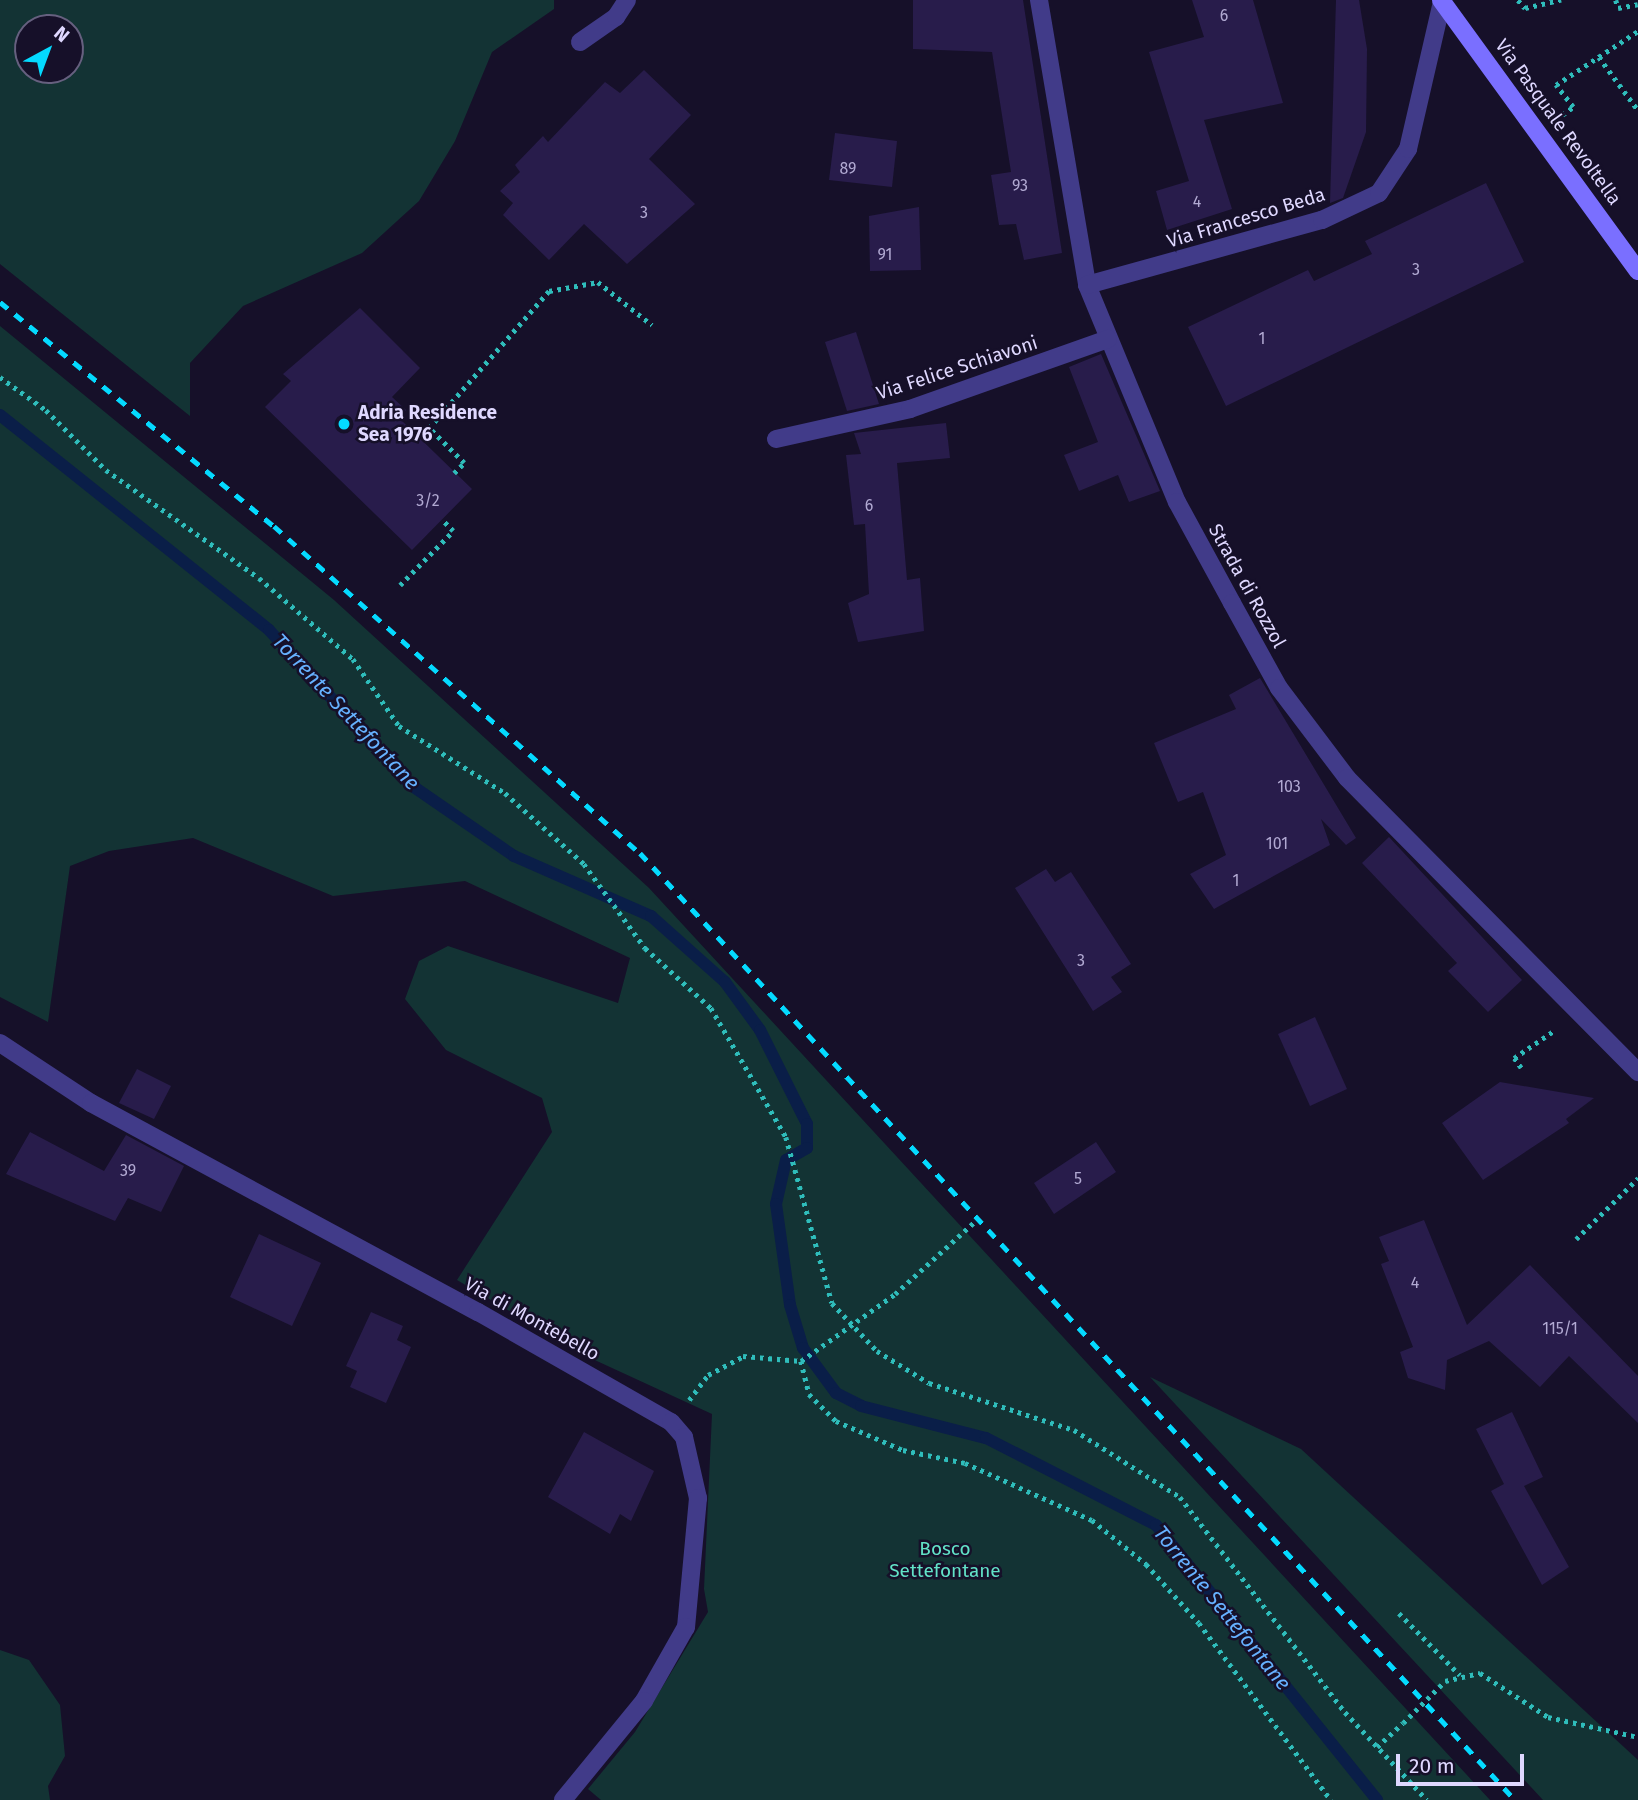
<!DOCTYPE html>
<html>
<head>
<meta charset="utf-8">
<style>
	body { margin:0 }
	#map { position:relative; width:1638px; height:1800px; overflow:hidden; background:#161029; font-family:"Fira Sans",sans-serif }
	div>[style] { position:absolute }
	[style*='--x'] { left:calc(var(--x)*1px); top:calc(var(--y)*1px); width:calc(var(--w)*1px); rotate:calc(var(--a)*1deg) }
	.green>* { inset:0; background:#133334 }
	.stream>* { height:12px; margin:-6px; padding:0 6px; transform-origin:6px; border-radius:6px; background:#0a1e48 }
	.building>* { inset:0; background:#281c4b }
	.path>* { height:4.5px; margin-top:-2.25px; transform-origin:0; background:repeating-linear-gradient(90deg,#2fbdbb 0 3.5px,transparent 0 8.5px) }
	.minor>* { height:18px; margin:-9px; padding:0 9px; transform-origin:9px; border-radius:9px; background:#413b89 }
	.secondary>* { height:18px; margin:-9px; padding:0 9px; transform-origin:9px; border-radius:9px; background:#7a6fff }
	.rail>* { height:5px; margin-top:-2.5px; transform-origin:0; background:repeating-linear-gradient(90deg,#04daff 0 10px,transparent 0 19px) }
	.path-bridge>* { height:4.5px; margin-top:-2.25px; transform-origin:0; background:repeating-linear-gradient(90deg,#2fbdbb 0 3.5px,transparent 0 8.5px) }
	.dots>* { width:19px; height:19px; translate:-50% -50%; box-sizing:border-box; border:4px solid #161029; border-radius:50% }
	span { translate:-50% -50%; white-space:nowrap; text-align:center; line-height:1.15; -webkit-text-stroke:5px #161029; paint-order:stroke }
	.number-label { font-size:16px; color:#b1a9d2 }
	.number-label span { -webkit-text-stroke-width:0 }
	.street-label { font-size:19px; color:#dfd8ff }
	.poi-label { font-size:19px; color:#dfd8ff; font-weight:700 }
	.left { translate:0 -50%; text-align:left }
	.park-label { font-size:19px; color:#62e2c8 }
	.water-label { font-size:21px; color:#66b1ff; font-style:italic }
	.north { position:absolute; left:14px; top:14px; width:70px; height:70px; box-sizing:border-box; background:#161029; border:2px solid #66607f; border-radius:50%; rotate:41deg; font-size:19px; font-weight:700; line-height:28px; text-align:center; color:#dfd8ff }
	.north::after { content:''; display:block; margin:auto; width:24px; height:32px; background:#04daff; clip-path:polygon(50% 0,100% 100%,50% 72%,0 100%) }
	.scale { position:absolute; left:1396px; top:1754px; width:128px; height:32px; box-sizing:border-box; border:4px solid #dfd8ff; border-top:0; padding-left:9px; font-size:21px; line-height:24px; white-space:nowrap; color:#dfd8ff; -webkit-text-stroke:5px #161029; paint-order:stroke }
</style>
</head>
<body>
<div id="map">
	<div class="green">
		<i style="clip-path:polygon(evenodd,0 0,554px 0,554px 9px,492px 52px,455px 141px,419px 201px,362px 253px,243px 306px,190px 363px,190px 416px,0 264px,0 0,28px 28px,70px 28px,70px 70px,28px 70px,28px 28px)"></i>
		<i style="clip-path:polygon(0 326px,334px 600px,649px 888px,1490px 1800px,601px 1800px,588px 1789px,635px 1732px,708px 1612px,704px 1589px,712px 1414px,586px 1356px,457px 1280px,552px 1132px,542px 1098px,446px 1050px,405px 999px,419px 961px,448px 946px,618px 1003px,630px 958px,465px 881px,333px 896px,193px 838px,109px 851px,70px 866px,48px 1022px,0 997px)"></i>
		<i style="clip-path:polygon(1150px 1377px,1301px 1449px,1638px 1760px,1638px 1800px,1543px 1800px)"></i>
		<i style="clip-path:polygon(0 1650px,29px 1660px,60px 1705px,65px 1756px,48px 1786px,50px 1800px,0 1800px)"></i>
	</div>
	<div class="stream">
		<i style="--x:0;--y:415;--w:344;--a:38.6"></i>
		<i style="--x:269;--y:630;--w:210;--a:47.5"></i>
		<i style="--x:411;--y:785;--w:125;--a:34.6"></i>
		<i style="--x:514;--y:856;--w:150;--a:23.7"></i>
		<i style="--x:651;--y:916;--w:99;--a:41.7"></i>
		<i style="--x:725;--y:982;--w:59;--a:53.9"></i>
		<i style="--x:760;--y:1030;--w:105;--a:63.4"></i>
		<i style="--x:807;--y:1124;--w:24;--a:90"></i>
		<i style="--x:807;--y:1148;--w:24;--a:150"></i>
		<i style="--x:786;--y:1160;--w:45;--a:102.8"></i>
		<i style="--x:776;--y:1204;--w:102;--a:82.1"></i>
		<i style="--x:790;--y:1305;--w:45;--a:73.2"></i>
		<i style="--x:803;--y:1348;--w:56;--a:53.7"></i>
		<i style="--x:836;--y:1393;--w:28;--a:27"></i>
		<i style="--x:861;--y:1406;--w:129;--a:14.4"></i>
		<i style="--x:986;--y:1438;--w:191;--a:27.1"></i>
		<i style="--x:1156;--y:1525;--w:353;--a:51.2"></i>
	</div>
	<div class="building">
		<i style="clip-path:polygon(913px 0,1023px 0,1062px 253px,1024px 260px,1016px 224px,999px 225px,991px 175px,1011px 172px,992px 52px,913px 49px)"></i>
		<i style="clip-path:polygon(1192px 0,1253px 0,1283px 103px,1204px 120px,1232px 209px,1167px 230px,1156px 191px,1189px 181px,1149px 52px,1204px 37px)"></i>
		<i style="clip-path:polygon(1336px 0,1359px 0,1367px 49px,1366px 132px,1343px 198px,1330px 203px)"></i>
		<i style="clip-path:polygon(644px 70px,691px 115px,649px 159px,695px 204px,627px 264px,584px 224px,549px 260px,503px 215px,513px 203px,500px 191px,520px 172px,515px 165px,543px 136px,548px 142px,605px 82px,620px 93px)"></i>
		<i style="clip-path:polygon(835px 133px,897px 141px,892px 187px,829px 180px)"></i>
		<i style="clip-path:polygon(1486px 183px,1524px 262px,1226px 406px,1188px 327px,1308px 270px,1314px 281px,1372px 254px,1365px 241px)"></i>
		<i style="clip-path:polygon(919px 207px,921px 270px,870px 271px,869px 216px)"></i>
		<i style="clip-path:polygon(360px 308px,420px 368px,392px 397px,406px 410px,399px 418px,472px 489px,412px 550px,265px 407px,291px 381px,283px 374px)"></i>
		<i style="clip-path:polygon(856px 332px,879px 404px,847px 411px,825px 342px)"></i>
		<i style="clip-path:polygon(1101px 354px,1160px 491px,1129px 502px,1118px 475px,1079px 491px,1064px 455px,1098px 442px,1069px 367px)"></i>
		<i style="clip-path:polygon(946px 423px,950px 458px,897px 463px,907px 580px,920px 578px,924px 631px,858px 642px,848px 603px,869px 594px,865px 524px,854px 525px,846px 455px,861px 454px,854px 433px)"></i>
		<i style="clip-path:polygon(1260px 678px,1356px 838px,1346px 845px,1321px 819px,1330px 845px,1214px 909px,1190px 874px,1226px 855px,1203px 792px,1178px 802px,1154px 743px,1236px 709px,1229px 695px)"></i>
		<i style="clip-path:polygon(1389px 837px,1522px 980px,1488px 1012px,1448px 971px,1457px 963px,1362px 863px)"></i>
		<i style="clip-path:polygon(1046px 869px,1055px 882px,1071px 872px,1131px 964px,1111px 977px,1122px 992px,1093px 1011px,1015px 888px)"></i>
		<i style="clip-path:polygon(1315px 1017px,1347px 1089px,1310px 1106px,1278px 1034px)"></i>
		<i style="clip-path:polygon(137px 1069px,171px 1086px,154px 1119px,119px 1103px)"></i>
		<i style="clip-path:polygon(1500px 1082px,1594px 1098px,1566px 1119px,1569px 1123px,1483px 1180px,1442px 1123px)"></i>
		<i style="clip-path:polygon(30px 1132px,104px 1171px,126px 1135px,184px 1166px,161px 1212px,128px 1198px,115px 1221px,6px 1174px)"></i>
		<i style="clip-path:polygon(1096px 1142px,1116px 1172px,1054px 1214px,1034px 1183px)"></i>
		<i style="clip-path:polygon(1424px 1220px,1467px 1325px,1530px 1265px,1638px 1376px,1638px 1423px,1569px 1356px,1540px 1387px,1489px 1341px,1447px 1360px,1445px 1390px,1408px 1378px,1400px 1352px,1413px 1347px,1381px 1264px,1389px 1261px,1379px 1237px)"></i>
		<i style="clip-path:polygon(259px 1234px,321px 1263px,292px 1326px,230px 1297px)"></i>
		<i style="clip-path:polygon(371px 1312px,403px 1326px,397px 1340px,411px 1347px,386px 1403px,350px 1387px,357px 1371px,346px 1366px)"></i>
		<i style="clip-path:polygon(1512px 1412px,1543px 1477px,1524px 1486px,1569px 1567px,1542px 1585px,1491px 1491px,1504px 1484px,1476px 1429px)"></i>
		<i style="clip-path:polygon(584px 1432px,654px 1471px,631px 1521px,620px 1514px,610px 1534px,548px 1497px)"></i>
	</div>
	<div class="path">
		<i style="--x:1518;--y:0;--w:11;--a:49"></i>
		<i style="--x:1525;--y:8;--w:37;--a:-13"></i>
		<i style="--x:1616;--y:0;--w:8;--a:76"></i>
		<i style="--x:1618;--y:8;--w:20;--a:-11"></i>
		<i style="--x:1599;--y:57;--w:66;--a:53.7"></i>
		<i style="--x:1562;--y:115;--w:14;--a:-36"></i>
		<i style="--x:1573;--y:107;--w:28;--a:-128"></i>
		<i style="--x:1556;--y:85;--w:98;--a:-33.4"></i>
		<i style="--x:0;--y:377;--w:57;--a:35.7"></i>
		<i style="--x:46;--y:410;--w:85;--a:45"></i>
		<i style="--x:106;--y:470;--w:187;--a:35.2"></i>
		<i style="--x:259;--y:578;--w:124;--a:40.8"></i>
		<i style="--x:353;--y:659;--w:81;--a:55.5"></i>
		<i style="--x:399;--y:726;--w:125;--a:32.3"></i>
		<i style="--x:505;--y:793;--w:106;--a:41.9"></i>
		<i style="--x:584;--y:864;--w:104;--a:54"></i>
		<i style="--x:645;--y:948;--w:89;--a:42.3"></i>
		<i style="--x:711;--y:1008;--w:149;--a:59.8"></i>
		<i style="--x:786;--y:1137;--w:172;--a:74.5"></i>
		<i style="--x:832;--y:1303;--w:66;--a:46.8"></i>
		<i style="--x:877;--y:1351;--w:61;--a:31.6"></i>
		<i style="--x:929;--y:1383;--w:152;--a:18"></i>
		<i style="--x:1074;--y:1430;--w:125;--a:32.3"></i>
		<i style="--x:1180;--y:1497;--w:271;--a:52.5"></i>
		<i style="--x:1345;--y:1712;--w:120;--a:47"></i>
		<i style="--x:454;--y:473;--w:14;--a:-45"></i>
		<i style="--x:464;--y:463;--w:49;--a:-135"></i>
		<i style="--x:429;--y:428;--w:182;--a:-48.8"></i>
		<i style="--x:549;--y:291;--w:50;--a:-10.4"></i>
		<i style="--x:598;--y:282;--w:69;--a:38.5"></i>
		<i style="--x:400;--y:585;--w:76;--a:-45.5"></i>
		<i style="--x:453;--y:531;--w:16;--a:-135"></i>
		<i style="--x:1521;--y:1068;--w:12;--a:-125"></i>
		<i style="--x:1514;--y:1058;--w:50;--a:-34.3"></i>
		<i style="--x:1576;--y:1239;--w:87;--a:-44.5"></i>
		<i style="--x:801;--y:1361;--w:34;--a:76"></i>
		<i style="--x:809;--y:1394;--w:38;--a:45"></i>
		<i style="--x:836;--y:1421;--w:73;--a:23.4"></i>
		<i style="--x:903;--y:1450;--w:63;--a:11.8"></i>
		<i style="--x:965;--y:1463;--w:139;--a:24.2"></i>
		<i style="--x:1092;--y:1520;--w:70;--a:39.2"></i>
		<i style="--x:1146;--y:1564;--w:79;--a:48.1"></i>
		<i style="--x:1199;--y:1623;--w:221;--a:53.3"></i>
		<i style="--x:801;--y:1361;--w:115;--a:-35.5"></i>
		<i style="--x:895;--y:1294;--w:115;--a:-42.2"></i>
		<i style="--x:689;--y:1400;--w:31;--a:-53"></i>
		<i style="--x:708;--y:1375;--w:40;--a:-28"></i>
		<i style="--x:743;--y:1356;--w:58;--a:4.9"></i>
		<i style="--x:1399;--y:1613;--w:87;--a:45.5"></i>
		<i style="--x:1445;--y:1681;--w:36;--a:-13"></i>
		<i style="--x:1480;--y:1673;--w:81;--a:32.9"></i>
		<i style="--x:1548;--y:1717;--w:92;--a:12.5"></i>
		<i style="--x:1377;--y:1747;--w:35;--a:-43"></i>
	</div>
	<div class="minor">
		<i style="--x:1039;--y:0;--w:289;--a:80.4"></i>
		<i style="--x:1087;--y:285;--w:235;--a:67.5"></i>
		<i style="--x:1177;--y:502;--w:115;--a:61.4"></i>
		<i style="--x:1232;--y:603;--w:97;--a:61.1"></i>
		<i style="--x:1279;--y:688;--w:113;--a:52.9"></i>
		<i style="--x:1347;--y:778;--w:414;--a:45.3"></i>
		<i style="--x:580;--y:42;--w:44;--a:-34.8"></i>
		<i style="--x:616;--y:17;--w:20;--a:-57"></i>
		<i style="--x:1087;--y:285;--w:244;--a:-15.5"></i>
		<i style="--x:1322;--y:220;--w:63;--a:-25.3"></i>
		<i style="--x:1379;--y:193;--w:53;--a:-56.6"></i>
		<i style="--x:1408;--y:149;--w:151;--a:-77"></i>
		<i style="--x:776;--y:439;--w:137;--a:-12.6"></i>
		<i style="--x:910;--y:409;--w:210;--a:-19.5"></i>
		<i style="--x:0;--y:1043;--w:109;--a:33.4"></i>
		<i style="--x:91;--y:1103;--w:440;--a:28.4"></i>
		<i style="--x:478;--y:1312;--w:222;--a:29.7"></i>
		<i style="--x:671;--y:1422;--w:20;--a:49"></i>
		<i style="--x:684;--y:1437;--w:63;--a:77.1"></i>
		<i style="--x:698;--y:1498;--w:130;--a:95.3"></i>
		<i style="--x:686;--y:1627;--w:85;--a:119.6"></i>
		<i style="--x:644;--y:1701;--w:128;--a:129.3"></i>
	</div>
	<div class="secondary">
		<i style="--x:1441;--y:0;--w:335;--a:54"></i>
	</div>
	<div class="rail">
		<i style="--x:0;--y:302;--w:354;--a:39.3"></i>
		<i style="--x:274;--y:526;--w:491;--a:41.8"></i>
		<i style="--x:640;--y:853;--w:1289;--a:47.26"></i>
	</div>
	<div class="path-bridge">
		<i style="--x:1403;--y:1723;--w:59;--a:-45"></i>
	</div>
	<div class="dots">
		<i style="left:344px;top:424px;background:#04daff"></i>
	</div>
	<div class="number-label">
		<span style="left:1224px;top:16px">6</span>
		<span style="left:848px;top:169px">89</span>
		<span style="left:1020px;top:186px">93</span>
		<span style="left:1197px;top:202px">4</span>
		<span style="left:644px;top:213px">3</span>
		<span style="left:885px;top:255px">91</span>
		<span style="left:1416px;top:270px">3</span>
		<span style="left:1262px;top:339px">1</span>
		<span style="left:428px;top:501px">3/2</span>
		<span style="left:869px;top:506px">6</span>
		<span style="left:1289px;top:787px">103</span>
		<span style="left:1277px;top:844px">101</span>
		<span style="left:1236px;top:881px">1</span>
		<span style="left:1081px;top:961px">3</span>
		<span style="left:128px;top:1171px">39</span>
		<span style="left:1078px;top:1179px">5</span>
		<span style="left:1415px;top:1283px">4</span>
		<span style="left:1560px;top:1329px">115/1</span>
	</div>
	<div class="street-label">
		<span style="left:1558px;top:122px;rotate:54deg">Via Pasquale Revoltella</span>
		<span style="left:1246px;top:218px;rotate:-17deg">Via Francesco Beda</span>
		<span style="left:957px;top:368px;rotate:-18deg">Via Felice Schiavoni</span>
		<span style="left:1247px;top:586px;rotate:61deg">Strada di Rozzol</span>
		<span style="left:532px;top:1319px;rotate:29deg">Via di Montebello</span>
	</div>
	<div class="poi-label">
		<span class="left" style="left:358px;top:424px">Adria Residence<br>Sea 1976</span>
	</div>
	<div class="park-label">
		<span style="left:945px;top:1560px">Bosco<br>Settefontane</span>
	</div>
	<div class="water-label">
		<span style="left:346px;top:712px;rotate:47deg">Torrente Settefontane</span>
		<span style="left:1222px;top:1608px;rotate:51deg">Torrente Settefontane</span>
	</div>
	<div class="north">N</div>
	<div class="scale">20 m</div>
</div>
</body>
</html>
